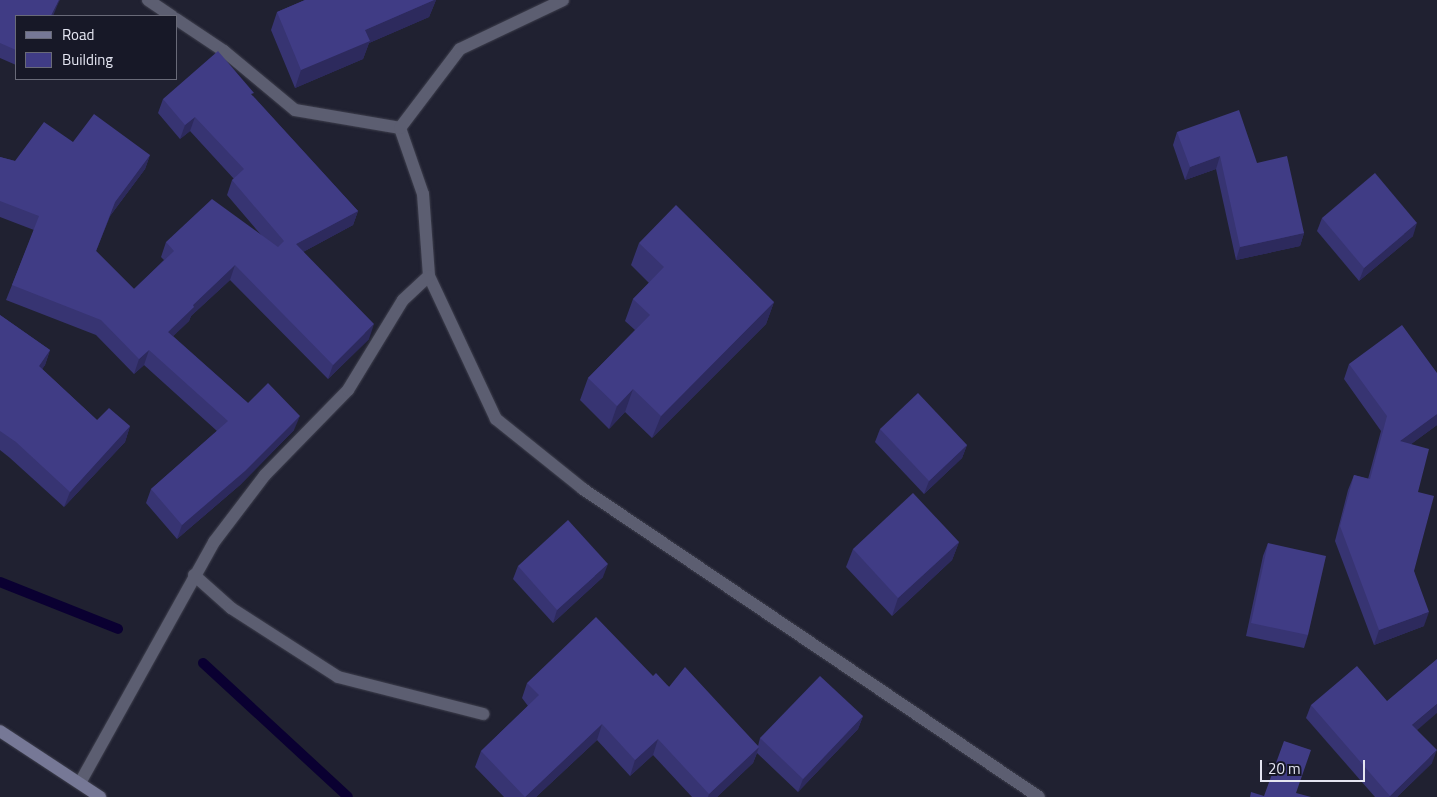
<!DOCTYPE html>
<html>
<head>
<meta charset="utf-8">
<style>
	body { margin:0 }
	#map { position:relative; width:1437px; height:797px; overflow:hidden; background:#202131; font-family:"Titillium Web",sans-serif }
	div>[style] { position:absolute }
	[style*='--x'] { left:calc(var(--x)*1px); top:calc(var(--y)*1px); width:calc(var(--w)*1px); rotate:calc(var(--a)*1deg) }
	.stream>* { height:10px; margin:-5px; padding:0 5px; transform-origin:5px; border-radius:5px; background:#0a0031 }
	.roads { filter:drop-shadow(0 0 1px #3e3f4d) drop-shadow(0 0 1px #3e3f4d) }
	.street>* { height:12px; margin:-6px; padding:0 6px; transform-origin:6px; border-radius:6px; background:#5c5e71 }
	.secondary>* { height:12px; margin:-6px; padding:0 6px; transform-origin:6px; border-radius:6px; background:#767896 }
	.wall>* { inset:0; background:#373472 }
	.shaded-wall>* { inset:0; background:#2d2a5d }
	.building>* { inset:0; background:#403c85 }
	span { translate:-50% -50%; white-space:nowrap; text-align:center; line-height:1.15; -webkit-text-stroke:4px #171827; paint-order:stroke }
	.legend { position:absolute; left:15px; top:15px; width:162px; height:65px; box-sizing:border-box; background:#171827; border:1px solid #696a78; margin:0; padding:6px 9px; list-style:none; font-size:15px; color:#e4e5f1 }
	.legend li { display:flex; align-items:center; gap:10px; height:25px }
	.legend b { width:25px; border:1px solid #696a78 }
	.scale { position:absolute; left:1260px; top:760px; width:105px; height:22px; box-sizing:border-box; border:2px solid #e4e5f1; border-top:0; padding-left:6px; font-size:15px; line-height:18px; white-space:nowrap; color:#e4e5f1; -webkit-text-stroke:4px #171827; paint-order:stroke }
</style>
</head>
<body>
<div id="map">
	<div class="stream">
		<i style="--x:0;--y:582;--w:127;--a:21.7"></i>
		<i style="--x:203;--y:663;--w:197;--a:42.7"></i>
	</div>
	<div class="roads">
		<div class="street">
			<i style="--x:148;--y:0;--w:29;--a:34"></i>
			<i style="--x:176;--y:19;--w:58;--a:33.7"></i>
			<i style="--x:224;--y:51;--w:92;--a:39.7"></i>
			<i style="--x:295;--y:110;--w:107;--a:9.7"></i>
			<i style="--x:400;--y:128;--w:70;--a:70.8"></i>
			<i style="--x:423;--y:194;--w:82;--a:85.8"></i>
			<i style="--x:429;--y:276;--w:158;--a:64.9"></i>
			<i style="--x:496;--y:419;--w:112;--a:38.8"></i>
			<i style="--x:583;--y:489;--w:550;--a:34.04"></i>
			<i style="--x:400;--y:128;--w:99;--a:-52.8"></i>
			<i style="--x:460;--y:49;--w:114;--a:-25.4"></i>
			<i style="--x:194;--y:575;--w:50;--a:41.7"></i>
			<i style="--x:231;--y:608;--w:127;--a:32.8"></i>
			<i style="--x:338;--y:677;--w:150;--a:14.3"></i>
			<i style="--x:81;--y:781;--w:274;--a:-60.9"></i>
			<i style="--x:214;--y:542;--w:84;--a:-52.7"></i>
			<i style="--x:265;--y:475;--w:119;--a:-45.7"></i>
			<i style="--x:348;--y:390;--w:105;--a:-58.6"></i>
			<i style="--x:403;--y:300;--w:35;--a:-43"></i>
		</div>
		<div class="secondary">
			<i style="--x:0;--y:731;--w:120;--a:33.4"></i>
		</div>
	</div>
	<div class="wall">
		<i style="clip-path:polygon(0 0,58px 4px,16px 16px,16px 65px,0 58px)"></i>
		<i style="clip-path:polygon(305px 0,436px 0,429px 17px,369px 43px,363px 59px,295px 88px,271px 30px,277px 12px)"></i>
		<i style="clip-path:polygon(253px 96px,358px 211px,353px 225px,303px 252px,369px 339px,328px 379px,230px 280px,191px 316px,189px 321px,173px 336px,248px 403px,294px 430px,240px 485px,177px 539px,146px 503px,151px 489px,217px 431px,144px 365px,134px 374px,96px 335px,6px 300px,34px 230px,0 217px,0 157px,15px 161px,73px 142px,150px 155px,145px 169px,110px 216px,96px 251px,134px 289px,164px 260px,161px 257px,166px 242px,262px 236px,227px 195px,232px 180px,234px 179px,190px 131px,180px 139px,158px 113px,163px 99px)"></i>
		<i style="clip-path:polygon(1177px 132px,1257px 163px,1304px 233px,1300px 246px,1236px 260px,1216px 169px,1185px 180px,1173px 145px)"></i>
		<i style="clip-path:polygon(1322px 218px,1413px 236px,1359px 281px,1317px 231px)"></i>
		<i style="clip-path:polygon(639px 243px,774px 302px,766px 324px,652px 438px,625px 412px,609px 429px,580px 400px,588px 378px,635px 330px,625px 321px,633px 299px,649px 283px,631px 265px)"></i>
		<i style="clip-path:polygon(0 315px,50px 350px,45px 365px,42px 369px,97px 420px,130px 426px,125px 442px,64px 507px,10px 458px,0 450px)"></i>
		<i style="clip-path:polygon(1349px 364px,1437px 373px,1437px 425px,1411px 444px,1418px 492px,1414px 571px,1424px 626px,1374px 645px,1335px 541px,1348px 490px,1354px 475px,1368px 479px,1381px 431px,1344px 379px)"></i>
		<i style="clip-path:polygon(880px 429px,967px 445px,962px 458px,924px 494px,875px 442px)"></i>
		<i style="clip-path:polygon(959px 542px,952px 560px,892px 616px,846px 567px,853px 549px)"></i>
		<i style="clip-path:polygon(1268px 543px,1308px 635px,1304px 648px,1246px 636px,1263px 556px)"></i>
		<i style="clip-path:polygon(518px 566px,603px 577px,553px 623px,513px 579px)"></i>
		<i style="clip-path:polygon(653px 676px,758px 746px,760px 738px,863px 716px,858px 729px,798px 792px,757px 753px,753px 763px,717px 797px,692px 797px,653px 755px,630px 776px,597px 740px,536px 797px,504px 797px,475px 767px,481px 751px,528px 706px,522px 698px,527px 683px)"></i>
		<i style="clip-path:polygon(1387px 701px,1417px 730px,1432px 763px,1397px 797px,1375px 797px,1306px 718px,1311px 705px)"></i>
	</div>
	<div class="shaded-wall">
		<i style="clip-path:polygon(59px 0,60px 0,58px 4px,53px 16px,51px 16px)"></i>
		<i style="clip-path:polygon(434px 0,436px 0,429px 17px,369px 43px,363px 59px,295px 88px,301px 70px,365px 30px)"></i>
		<i style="clip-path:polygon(195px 117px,190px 131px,180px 139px,185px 125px)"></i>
		<i style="clip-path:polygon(150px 155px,145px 169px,110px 216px,90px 266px,115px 202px)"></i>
		<i style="clip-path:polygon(1220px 156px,1216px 169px,1185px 180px,1190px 167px)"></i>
		<i style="clip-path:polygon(358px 211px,353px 225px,290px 259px,296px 244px)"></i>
		<i style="clip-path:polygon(1417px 223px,1413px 236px,1359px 281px,1364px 268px)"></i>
		<i style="clip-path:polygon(1304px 233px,1300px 246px,1236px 260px,1240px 247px)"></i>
		<i style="clip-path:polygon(235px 265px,230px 280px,191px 316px,189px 321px,163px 346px,168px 332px,193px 305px)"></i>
		<i style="clip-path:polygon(774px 302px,766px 324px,652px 438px,661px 416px)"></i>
		<i style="clip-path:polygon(374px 324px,369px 339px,328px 379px,333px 365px)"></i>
		<i style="clip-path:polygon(50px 350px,45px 365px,34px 381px,39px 366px)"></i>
		<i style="clip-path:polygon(149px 350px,144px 365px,134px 374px,139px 359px)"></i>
		<i style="clip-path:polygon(633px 389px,625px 412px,609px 429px,617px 406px)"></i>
		<i style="clip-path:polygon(1437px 414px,1437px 425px,1395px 456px,1400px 441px)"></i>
		<i style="clip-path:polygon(300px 416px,294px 430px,240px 485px,177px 539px,182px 525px)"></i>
		<i style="clip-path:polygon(130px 426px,125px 442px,64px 507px,70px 492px)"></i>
		<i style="clip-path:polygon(967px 445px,962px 458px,924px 494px,929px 481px)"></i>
		<i style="clip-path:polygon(959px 542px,952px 560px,892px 616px,898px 598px)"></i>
		<i style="clip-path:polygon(608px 564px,603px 577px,553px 623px,557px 610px)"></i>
		<i style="clip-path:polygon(1429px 612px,1424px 626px,1374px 645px,1379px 630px)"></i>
		<i style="clip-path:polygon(1437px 704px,1437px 713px,1408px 738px,1412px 725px)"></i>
		<i style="clip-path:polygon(863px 716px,858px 729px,798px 792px,803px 779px)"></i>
		<i style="clip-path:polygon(602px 724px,597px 740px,536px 797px,525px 797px)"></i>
		<i style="clip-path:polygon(658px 739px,653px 755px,630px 776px,635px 760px)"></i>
		<i style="clip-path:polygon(759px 747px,753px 763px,717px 797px,708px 797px,709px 794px)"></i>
		<i style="clip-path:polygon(1437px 750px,1432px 763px,1397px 797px,1389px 797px)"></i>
	</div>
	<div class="building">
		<i style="clip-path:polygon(0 0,59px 0,51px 16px,16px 16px,16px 50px,0 43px)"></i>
		<i style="clip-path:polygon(305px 0,434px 0,365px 30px,370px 41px,301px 70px,277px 12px)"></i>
		<i style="clip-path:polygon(218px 51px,254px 93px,251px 94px,358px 211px,296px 244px,374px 324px,333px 365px,235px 265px,193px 305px,194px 307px,168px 332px,248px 403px,268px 383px,300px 416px,245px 471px,182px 525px,151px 489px,228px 421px,149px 350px,139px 359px,101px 320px,12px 285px,39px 216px,0 201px,0 157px,15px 161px,44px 122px,73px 142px,94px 114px,150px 155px,115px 202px,96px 251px,134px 289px,174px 251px,166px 242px,212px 199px,278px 247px,284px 241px,232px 180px,244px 169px,195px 117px,185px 125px,163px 99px)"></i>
		<i style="clip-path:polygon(1239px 110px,1257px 163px,1287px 156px,1304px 233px,1240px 247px,1220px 156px,1190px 167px,1177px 132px)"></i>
		<i style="clip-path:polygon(1375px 173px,1417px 223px,1364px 268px,1322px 218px)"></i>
		<i style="clip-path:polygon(676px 205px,774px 302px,661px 416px,633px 389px,617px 406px,588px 378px,650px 315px,633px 299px,664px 267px,639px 243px)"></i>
		<i style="clip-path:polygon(0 315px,50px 350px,39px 366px,97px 420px,109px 408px,130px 426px,70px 492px,16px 442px,0 431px)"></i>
		<i style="clip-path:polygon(1402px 325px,1437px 373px,1437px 414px,1400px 441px,1429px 449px,1418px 492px,1434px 496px,1414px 571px,1429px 612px,1379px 630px,1340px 526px,1354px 475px,1370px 479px,1387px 416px,1349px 364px)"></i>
		<i style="clip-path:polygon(918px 393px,967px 445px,929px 481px,880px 429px)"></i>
		<i style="clip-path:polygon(913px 493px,959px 542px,898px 598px,853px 549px)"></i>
		<i style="clip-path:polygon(568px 520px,608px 564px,557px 610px,518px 566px)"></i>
		<i style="clip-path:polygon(1268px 543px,1326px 556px,1308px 635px,1251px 623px)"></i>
		<i style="clip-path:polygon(596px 617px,653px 676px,656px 673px,669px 687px,685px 667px,759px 747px,709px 794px,658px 739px,635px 760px,602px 724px,525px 797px,481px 751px,539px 695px,527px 683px)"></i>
		<i style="clip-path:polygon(1437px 659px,1437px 704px,1412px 725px,1437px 750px,1390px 796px,1311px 705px,1357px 666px,1387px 701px)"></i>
		<i style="clip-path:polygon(820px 676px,863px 716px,803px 779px,760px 738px)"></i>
		<i style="clip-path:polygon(1284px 741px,1311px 750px,1296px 793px,1311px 797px,1250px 797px,1251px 792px,1264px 796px)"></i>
	</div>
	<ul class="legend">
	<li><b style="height:6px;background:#767896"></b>Road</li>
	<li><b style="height:14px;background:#403c85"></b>Building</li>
	</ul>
	<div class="scale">20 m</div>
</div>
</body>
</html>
